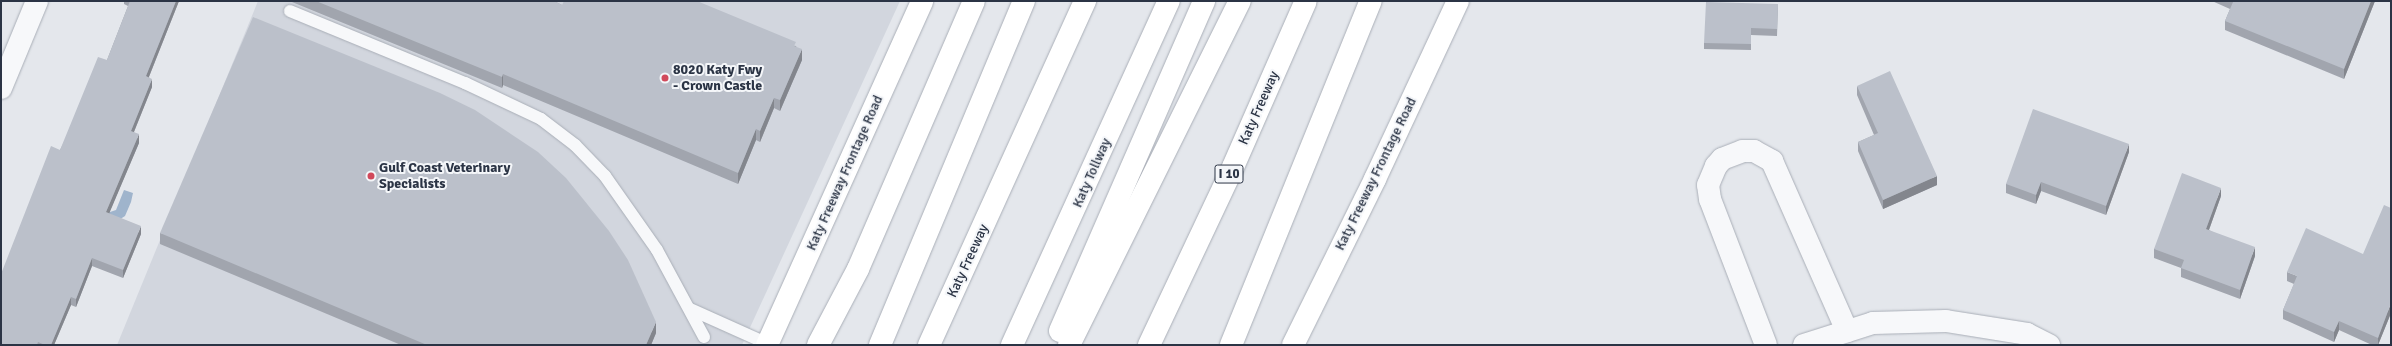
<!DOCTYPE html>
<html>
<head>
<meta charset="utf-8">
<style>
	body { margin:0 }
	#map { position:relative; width:2392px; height:346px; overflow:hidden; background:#e4e7ec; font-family:Signika,sans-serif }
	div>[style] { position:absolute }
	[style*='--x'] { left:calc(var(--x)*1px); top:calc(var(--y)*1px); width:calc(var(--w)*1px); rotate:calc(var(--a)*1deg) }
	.built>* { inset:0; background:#d2d6de }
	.water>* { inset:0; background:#9fb4cc }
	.roads { filter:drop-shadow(0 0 1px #a9aeb7) drop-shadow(0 0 1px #a9aeb7) }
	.service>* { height:12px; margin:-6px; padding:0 6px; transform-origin:6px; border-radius:6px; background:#f7f8fa }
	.minor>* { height:22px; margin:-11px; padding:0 11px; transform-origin:11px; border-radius:11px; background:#f7f8fa }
	.secondary>* { height:22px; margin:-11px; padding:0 11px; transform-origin:11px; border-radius:11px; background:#fff }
	.motorway>* { height:22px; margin:-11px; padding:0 11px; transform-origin:11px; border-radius:11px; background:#fff }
	.wall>* { inset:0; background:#a1a5ae }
	.shaded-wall>* { inset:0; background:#83868d }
	.building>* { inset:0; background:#bbc0ca }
	.dots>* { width:11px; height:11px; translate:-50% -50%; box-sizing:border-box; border:2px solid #f4f6f9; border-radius:50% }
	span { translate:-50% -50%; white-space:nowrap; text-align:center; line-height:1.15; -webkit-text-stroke:4px #f4f6f9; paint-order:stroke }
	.shield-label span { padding:1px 3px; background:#f4f6f9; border:1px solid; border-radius:3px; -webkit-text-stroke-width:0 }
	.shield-label { font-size:13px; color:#2b3445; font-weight:700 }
	.poi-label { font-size:14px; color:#2b3445; font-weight:700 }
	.left { translate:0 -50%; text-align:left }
	.street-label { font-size:14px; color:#2b3445 }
	.frame { position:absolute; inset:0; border:2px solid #2b3445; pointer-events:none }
</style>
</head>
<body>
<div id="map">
	<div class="built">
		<i style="clip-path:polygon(258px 1px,900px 1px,742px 345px,117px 345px)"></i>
	</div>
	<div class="water">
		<i style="clip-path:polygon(124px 190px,133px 193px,131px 202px,125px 216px,111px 225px,98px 208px,110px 212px,116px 210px)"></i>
	</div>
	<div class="roads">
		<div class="service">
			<i style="--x:290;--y:11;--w:189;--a:22.4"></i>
			<i style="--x:465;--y:83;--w:84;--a:25.3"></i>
			<i style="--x:541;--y:119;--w:43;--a:37.4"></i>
			<i style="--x:575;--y:145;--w:43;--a:45.9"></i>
			<i style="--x:605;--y:176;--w:90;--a:54.9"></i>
			<i style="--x:657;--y:250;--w:99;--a:61.6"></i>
			<i style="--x:690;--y:309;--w:85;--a:24.2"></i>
		</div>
		<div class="minor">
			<i style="--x:1;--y:88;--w:94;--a:-67.5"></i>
			<i style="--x:1766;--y:345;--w:156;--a:-111"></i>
			<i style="--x:1710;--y:199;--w:14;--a:-98"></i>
			<i style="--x:1708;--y:185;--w:21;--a:-67"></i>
			<i style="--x:1716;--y:166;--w:9;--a:-49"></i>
			<i style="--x:1722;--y:159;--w:22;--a:-21"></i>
			<i style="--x:1743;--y:151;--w:11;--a:0"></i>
			<i style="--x:1754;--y:151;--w:21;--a:29"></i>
			<i style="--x:1772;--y:161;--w:186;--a:66.2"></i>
			<i style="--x:1804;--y:345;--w:72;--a:-17.7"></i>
			<i style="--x:1873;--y:323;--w:73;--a:-1.6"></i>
			<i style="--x:1946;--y:321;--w:82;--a:9.1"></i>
			<i style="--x:2027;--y:334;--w:25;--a:27"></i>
		</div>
		<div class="secondary">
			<i style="--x:767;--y:345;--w:377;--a:-65.7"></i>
			<i style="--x:1293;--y:345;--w:185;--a:-63.7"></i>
			<i style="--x:1375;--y:179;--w:196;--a:-65"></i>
		</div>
		<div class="motorway">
			<i style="--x:1060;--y:331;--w:360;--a:-66.4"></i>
			<i style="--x:818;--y:345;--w:86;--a:-62.2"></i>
			<i style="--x:858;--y:269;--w:292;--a:-66.6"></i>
			<i style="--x:880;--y:345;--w:373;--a:-67.3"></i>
			<i style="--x:929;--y:345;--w:378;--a:-65.6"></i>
			<i style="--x:1012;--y:345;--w:378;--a:-65.5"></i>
			<i style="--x:1069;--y:345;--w:384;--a:-63.6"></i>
			<i style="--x:1149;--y:345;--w:197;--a:-64.7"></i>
			<i style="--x:1233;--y:167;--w:181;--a:-66.3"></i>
			<i style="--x:1231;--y:345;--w:371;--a:-67.9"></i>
		</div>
	</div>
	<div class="wall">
		<i style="clip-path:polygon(124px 1px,179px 1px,149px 77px,152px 87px,134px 132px,139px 143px,109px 213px,141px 234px,123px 278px,92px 266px,76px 307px,71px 305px,54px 345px,1px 345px,60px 150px,107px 60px,128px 6px,124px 4px)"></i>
		<i style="clip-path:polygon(292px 1px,554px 1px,562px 5px,796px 46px,802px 60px,780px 111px,774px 108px,760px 142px,756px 140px,738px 184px,503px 85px,502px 88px,292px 2px)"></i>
		<i style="clip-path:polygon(2212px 1px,2375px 1px,2344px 79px,2225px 30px,2225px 21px,2230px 9px)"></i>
		<i style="clip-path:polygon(1778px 4px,1777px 36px,1751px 35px,1751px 50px,1704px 49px,1704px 43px)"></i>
		<i style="clip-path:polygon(1857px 86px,1937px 185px,1883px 209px,1858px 151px,1858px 142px,1874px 135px,1857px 95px)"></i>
		<i style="clip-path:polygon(2129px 152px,2106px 215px,2041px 191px,2036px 204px,2006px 193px,2006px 184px)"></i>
		<i style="clip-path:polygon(2221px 196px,2209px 230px,2255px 256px,2240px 299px,2181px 277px,2181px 268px,2154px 258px,2154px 249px)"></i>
		<i style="clip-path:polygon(160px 233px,656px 333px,651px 345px,401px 345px,160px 244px)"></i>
		<i style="clip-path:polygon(2287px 272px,2391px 313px,2378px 345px,2372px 345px,2339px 330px,2334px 342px,2283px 319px,2283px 310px,2294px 284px,2287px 281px)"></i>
	</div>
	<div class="shaded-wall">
		<i style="clip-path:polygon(176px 1px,179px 1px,146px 84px,146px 76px)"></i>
		<i style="clip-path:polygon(2371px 1px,2375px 1px,2344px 79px,2344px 69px)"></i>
		<i style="clip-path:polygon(802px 49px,802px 60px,780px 111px,780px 100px)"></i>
		<i style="clip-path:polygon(503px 74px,503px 85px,502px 88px,502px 77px)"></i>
		<i style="clip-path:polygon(152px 79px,152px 87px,131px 139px,131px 131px)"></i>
		<i style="clip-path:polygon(774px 98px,774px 108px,760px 142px,760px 131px)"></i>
		<i style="clip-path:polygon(756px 129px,756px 140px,738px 184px,738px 173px)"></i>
		<i style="clip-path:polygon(139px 134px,139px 143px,106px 221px,106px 212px)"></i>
		<i style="clip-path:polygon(2129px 144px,2129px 152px,2106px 215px,2106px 206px)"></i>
		<i style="clip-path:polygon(1937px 176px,1937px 185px,1883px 209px,1883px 200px)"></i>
		<i style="clip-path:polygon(2041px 182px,2041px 191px,2036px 204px,2036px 195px)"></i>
		<i style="clip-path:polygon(2221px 188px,2221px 196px,2206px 238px,2206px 229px)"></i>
		<i style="clip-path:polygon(141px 226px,141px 234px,123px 278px,123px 270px)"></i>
		<i style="clip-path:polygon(2255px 247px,2255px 256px,2240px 299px,2240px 290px)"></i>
		<i style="clip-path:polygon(92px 258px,92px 266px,76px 307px,76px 299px)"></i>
		<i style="clip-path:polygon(71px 297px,71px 305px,54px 345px,51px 345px)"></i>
		<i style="clip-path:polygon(2391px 303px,2391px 313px,2378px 345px,2378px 338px)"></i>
		<i style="clip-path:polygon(2339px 321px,2339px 330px,2334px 342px,2334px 332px)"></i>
		<i style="clip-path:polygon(656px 322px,656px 333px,651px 345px,646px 345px)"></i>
	</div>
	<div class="building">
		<i style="clip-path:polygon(130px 1px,176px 1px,146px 76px,152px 79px,131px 131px,139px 134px,106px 212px,141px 226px,123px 270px,92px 258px,76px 299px,71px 297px,51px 345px,45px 345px,38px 342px,37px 345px,1px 345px,1px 274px,51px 146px,60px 150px,98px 57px,107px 60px)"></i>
		<i style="clip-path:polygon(316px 1px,554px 1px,562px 5px,564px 1px,697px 1px,796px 42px,794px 46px,802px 49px,780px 100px,774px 98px,760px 131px,756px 129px,738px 173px,503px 74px,502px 77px)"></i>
		<i style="clip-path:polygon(2232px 1px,2371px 1px,2344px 69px,2225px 21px,2233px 2px)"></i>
		<i style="clip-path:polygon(1706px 2px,1778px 4px,1777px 29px,1751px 28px,1751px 44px,1704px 43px)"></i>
		<i style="clip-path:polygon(253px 17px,440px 93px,475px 110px,538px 152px,566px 178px,609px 231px,628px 260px,656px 322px,646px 345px,427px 345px,160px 233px)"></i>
		<i style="clip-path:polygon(1890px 71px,1937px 176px,1883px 200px,1858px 142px,1878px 133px,1857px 86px)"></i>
		<i style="clip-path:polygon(2033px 109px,2129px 144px,2106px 206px,2041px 182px,2036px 195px,2006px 184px)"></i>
		<i style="clip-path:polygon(2182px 173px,2221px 188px,2206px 229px,2255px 247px,2240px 290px,2181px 268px,2184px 260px,2154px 249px)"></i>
		<i style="clip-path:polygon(2384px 205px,2391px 208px,2391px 303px,2378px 338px,2339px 321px,2334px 332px,2283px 310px,2297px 276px,2287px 272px,2306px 228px,2363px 254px)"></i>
	</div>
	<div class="dots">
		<i style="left:665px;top:78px;background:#d1495b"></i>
		<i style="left:371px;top:176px;background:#d1495b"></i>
	</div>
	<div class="shield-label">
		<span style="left:1229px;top:174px">I 10</span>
	</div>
	<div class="poi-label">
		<span class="left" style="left:673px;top:78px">8020 Katy Fwy<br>- Crown Castle</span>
		<span class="left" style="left:379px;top:176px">Gulf Coast Veterinary<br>Specialists</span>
	</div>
	<div class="street-label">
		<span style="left:1259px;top:108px;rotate:-66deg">Katy Freeway</span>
		<span style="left:845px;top:173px;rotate:-66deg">Katy Freeway Frontage Road</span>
		<span style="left:1092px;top:173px;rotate:-66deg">Katy Tollway</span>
		<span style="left:1376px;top:174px;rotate:-64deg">Katy Freeway Frontage Road</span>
		<span style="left:968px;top:261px;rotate:-65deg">Katy Freeway</span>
	</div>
	<div class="frame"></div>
</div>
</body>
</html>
